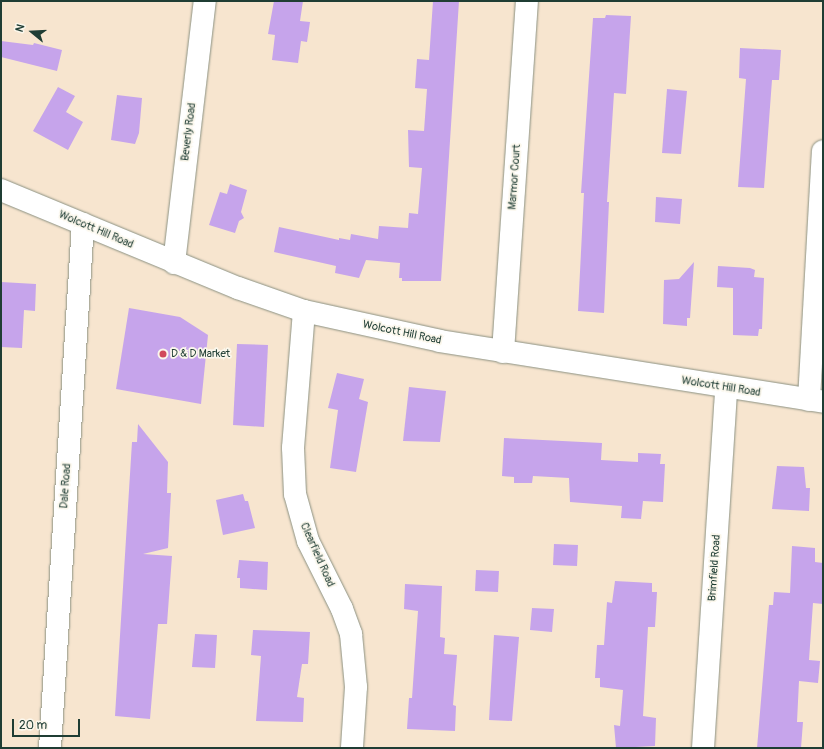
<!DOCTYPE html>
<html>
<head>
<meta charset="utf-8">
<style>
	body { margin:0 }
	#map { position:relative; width:824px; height:749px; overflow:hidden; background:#f7e5cf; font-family:Pangolin,sans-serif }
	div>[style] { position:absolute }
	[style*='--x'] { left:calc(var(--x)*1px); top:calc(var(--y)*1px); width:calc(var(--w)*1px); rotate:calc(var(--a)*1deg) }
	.building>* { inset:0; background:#c6a4eb }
	.roads { filter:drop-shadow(0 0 1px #8b9182) drop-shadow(0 0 1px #8b9182) }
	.minor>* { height:22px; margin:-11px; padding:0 11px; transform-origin:11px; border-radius:11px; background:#fff }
	.dots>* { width:11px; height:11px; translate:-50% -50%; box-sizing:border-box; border:2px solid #fbf7ec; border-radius:50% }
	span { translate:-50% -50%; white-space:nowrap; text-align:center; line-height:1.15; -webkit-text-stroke:3.5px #fbf7ec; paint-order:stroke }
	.street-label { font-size:11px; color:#1f3d34 }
	.poi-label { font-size:11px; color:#1f3d34 }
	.left { translate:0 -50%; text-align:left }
	.frame { position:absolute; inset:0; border:2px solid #1f3d34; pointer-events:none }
	.north { position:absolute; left:12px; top:12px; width:40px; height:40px; -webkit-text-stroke:3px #fbf7ec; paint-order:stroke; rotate:288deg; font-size:11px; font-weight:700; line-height:16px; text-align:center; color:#1f3d34 }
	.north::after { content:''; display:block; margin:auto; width:14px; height:18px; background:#1f3d34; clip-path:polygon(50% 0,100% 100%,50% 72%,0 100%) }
	.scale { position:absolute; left:12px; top:719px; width:68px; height:18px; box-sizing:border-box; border:2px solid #1f3d34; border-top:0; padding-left:5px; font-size:12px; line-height:14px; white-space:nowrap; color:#1f3d34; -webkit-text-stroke:3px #fbf7ec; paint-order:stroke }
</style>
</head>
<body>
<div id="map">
	<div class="building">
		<i style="clip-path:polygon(274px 1px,303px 1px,300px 21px,310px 22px,307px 42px,301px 41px,298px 63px,272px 60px,275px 35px,268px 34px)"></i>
		<i style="clip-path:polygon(433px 1px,459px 1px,441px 281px,402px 281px,402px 278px,399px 278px,400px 263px,366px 260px,359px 278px,335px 273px,336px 266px,274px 252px,279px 227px,339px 240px,339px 238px,350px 240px,351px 234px,378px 239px,379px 226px,408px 228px,409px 213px,418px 214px,422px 168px,409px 167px,408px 130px,424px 131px,427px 89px,415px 88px,417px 59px,429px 60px)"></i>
		<i style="clip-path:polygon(606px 15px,631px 16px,626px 94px,614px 93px,607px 202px,609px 202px,604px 313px,578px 311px,584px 193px,581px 193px,593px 18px,605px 18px)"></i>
		<i style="clip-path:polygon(1px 41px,33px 45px,34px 43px,62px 50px,57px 71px,1px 57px)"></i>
		<i style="clip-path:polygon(740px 48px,781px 50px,779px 80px,772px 80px,764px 188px,738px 187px,746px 79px,739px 78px)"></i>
		<i style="clip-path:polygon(58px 87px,75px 96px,66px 112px,83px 122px,68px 150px,33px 131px)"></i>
		<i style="clip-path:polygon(667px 89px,687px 91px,681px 154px,662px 153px)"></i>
		<i style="clip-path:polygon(117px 95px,142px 98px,139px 133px,135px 144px,111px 140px)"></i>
		<i style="clip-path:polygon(230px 184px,247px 190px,241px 212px,244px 218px,239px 221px,235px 233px,209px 225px,220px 192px,227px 194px)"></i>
		<i style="clip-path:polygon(656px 197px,682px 199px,680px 224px,655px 222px)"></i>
		<i style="clip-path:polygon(694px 262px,690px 318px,687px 318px,687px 326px,663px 324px,664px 280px,679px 279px)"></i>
		<i style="clip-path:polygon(718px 266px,750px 268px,755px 270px,754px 277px,764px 278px,762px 329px,759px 329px,758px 336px,733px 335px,733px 288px,717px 287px)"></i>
		<i style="clip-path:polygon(1px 282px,36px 284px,35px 311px,24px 310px,22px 348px,1px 347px)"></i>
		<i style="clip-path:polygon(129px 308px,180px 317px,208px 335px,201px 404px,116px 389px)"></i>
		<i style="clip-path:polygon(237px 344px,268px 345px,264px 427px,233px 425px)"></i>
		<i style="clip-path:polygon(337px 373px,364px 379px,359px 399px,368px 402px,356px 472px,330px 468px,338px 410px,328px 408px)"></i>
		<i style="clip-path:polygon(409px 387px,446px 391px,440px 442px,403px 441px)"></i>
		<i style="clip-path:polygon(138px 424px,168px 462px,167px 493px,171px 493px,168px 548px,143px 554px,172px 556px,167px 624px,158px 624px,150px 719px,115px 716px,132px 442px,137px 442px)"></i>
		<i style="clip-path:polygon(504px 438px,602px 443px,601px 460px,638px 462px,638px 453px,661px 454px,660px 464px,665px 464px,663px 502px,643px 501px,641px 519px,621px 518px,622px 506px,570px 502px,569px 478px,533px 476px,532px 483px,514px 483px,514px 477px,502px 476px)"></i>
		<i style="clip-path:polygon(777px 466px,804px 467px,806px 488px,810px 488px,809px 511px,772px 509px)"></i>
		<i style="clip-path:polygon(243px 494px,245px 501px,248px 501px,255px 528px,223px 535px,216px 500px)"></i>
		<i style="clip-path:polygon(554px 544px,578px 545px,577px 566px,553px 565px)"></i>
		<i style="clip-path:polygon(792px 546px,815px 548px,815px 562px,823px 563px,823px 604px,813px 603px,809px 660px,820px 661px,818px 683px,799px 681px,797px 722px,803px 722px,801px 748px,757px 748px,769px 605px,773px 605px,774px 592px,790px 593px)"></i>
		<i style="clip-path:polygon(239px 560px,268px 562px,267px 590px,240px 588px,240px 578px,237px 578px)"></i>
		<i style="clip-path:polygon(476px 570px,499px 571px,498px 592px,475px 591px)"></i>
		<i style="clip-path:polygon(615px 581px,652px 583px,652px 592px,657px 592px,655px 627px,648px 627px,643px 716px,656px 718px,655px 746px,616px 748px,614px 725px,620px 726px,623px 690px,600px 687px,600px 678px,595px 678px,597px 645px,604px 645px,607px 602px,612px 603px)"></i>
		<i style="clip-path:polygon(405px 584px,442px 586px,440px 637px,445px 638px,444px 654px,457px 655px,453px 705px,456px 706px,455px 731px,407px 729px,409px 698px,412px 698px,418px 611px,404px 609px)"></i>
		<i style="clip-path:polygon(532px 608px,554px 609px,552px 632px,530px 630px)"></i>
		<i style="clip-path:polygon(253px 630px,310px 632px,308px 664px,302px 664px,297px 697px,304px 698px,303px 722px,256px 721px,261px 656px,251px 655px)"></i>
		<i style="clip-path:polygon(195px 634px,217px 635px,215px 668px,192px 667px)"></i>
		<i style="clip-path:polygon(494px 635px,519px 637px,512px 721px,489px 720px)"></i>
	</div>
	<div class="roads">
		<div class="minor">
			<i style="--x:1;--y:190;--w:256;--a:22.5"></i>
			<i style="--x:238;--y:288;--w:70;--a:19.2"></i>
			<i style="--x:304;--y:311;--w:139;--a:12.4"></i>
			<i style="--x:440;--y:341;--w:388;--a:9"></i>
			<i style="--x:174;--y:263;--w:264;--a:-83.3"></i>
			<i style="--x:304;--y:311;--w:137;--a:94.6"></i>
			<i style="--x:293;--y:448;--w:46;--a:87.5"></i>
			<i style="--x:295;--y:494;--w:49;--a:74.5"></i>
			<i style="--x:308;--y:541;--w:76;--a:63.4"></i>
			<i style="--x:342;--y:609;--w:27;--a:70"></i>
			<i style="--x:351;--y:634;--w:53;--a:84.6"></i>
			<i style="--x:356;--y:687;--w:61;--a:93.8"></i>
			<i style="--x:503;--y:352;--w:352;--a:-86.1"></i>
			<i style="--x:809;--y:400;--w:249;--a:-86.8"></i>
			<i style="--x:50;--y:748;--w:525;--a:-86.4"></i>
			<i style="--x:703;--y:748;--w:361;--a:-86.3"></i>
		</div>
	</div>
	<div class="dots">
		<i style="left:163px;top:354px;background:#d1495b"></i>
	</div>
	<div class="street-label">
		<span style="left:189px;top:132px;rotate:-83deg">Beverly Road</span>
		<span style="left:515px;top:177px;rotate:-86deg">Marmor Court</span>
		<span style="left:96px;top:230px;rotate:23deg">Wolcott Hill Road</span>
		<span style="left:402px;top:333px;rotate:12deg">Wolcott Hill Road</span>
		<span style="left:721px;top:387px;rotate:9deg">Wolcott Hill Road</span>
		<span style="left:66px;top:486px;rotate:-86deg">Dale Road</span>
		<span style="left:317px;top:555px;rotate:66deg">Clearfield Road</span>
		<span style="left:715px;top:568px;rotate:-86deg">Brimfield Road</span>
	</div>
	<div class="poi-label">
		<span class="left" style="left:171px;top:354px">D &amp; D Market</span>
	</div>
	<div class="frame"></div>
	<div class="north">N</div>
	<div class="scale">20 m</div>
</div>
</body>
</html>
